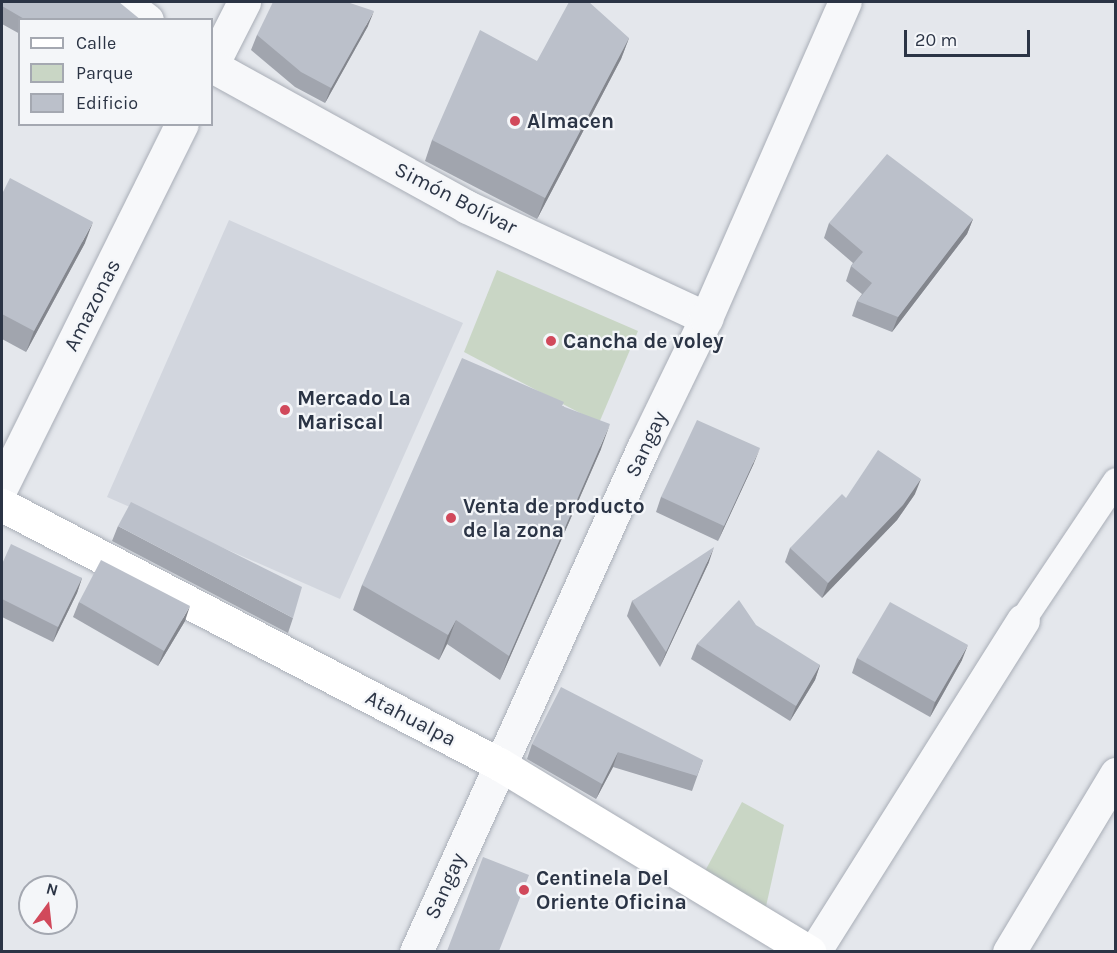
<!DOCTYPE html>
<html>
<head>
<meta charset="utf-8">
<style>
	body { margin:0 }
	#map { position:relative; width:1117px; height:953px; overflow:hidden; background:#e4e7ec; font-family:Karla,sans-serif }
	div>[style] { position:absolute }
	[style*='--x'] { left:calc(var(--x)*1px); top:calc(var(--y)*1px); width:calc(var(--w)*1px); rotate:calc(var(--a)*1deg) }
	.built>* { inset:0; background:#d2d6de }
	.green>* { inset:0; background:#c9d6c5 }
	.roads { filter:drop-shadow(0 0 2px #a9aeb7) drop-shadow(0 0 2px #a9aeb7) }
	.lane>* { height:26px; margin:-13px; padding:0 13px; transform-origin:13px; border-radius:13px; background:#f7f8fa }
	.street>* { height:33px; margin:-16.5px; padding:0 16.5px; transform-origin:16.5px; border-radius:16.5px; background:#f7f8fa }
	.secondary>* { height:33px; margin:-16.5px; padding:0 16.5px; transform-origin:16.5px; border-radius:16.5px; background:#fff }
	.wall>* { inset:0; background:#a1a5ae }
	.shaded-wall>* { inset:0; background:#83868d }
	.building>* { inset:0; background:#bbc0ca }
	.dots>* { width:16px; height:16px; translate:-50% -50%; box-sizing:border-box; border:3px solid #f4f6f9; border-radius:50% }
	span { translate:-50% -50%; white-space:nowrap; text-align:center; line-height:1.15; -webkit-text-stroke:4.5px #f4f6f9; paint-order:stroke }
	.poi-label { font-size:21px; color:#2b3445; font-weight:700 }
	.left { translate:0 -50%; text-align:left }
	.street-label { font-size:21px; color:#2b3445 }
	.frame { position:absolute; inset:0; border:3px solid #2b3445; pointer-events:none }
	.legend { position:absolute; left:18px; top:18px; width:195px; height:108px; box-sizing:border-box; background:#f4f6f9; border:2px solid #a4a8b1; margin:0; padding:8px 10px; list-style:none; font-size:18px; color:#2b3445 }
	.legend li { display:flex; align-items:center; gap:12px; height:30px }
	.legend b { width:30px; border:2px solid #a4a8b1 }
	.north { position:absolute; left:18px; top:875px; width:60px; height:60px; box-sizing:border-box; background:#f4f6f9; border:2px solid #a4a8b1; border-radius:50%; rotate:15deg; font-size:16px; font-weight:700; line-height:24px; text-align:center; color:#2b3445 }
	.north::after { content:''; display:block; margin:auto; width:21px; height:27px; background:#d1495b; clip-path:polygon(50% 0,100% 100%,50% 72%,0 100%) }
	.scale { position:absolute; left:904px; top:30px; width:126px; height:27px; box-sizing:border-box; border:3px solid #2b3445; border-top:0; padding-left:8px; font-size:18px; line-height:21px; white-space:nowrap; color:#2b3445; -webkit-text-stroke:4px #f4f6f9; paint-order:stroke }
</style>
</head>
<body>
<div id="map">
	<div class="built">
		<i style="clip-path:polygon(229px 220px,463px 323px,340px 599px,107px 497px)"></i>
	</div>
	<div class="green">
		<i style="clip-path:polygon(497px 270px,638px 331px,599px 423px,464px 352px)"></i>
		<i style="clip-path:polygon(742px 802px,784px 825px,765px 911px,704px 873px)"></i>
	</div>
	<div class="roads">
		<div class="lane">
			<i style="--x:1023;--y:620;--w:167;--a:-56.2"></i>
		</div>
		<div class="street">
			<i style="--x:123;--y:2;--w:30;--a:37"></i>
			<i style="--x:212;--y:65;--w:71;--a:-63.1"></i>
			<i style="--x:212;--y:66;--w:291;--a:28.9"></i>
			<i style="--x:467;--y:207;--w:264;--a:24.9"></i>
			<i style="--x:2;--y:486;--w:404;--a:-63.6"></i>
			<i style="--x:416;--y:952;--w:553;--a:-65.75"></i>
			<i style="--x:643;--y:448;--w:144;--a:-64.1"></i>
			<i style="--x:706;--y:318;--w:345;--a:-66.3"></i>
			<i style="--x:814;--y:952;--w:392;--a:-57.8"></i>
			<i style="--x:1009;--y:952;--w:208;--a:-59"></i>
		</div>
		<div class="secondary">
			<i style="--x:2;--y:505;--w:560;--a:27.53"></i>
			<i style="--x:499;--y:764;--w:363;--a:31.2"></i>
		</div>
	</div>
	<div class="wall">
		<i style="clip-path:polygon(2px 2px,141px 20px,20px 20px,20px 34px,2px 24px)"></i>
		<i style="clip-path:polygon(368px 26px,325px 103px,295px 87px,251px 50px,257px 35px)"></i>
		<i style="clip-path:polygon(629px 38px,621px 59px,537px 219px,425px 161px,432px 140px,537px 61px)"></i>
		<i style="clip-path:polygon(2px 194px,85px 243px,26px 352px,2px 339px)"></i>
		<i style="clip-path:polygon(973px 219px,967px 234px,892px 332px,852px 316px,857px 301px,862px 294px,846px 281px,851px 266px,853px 263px,824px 238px,829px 223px)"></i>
		<i style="clip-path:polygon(563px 406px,601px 449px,500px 680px,447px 644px,439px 660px,353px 610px,362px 585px)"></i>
		<i style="clip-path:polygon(754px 463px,718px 541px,656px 512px,661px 497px)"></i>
		<i style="clip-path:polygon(915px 494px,897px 520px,822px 598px,785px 562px,790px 548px)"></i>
		<i style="clip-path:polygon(118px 526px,293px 618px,288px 633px,112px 541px)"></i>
		<i style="clip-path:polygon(709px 562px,660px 667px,627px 616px,632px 601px)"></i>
		<i style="clip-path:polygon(2px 564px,82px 578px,77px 593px,53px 642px,2px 617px)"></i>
		<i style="clip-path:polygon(79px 602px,185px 621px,158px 666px,73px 617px)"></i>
		<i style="clip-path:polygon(697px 644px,820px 665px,815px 680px,790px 721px,691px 659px)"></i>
		<i style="clip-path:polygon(857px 658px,962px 660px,930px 717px,852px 673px)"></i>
		<i style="clip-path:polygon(532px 744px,703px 760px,692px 791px,613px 767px,596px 799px,527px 759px)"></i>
	</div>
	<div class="shaded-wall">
		<i style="clip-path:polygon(374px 11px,368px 26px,325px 103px,331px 88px)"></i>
		<i style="clip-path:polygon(629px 38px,621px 59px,537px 219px,545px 198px)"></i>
		<i style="clip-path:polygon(973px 219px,967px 234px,892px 332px,898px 317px)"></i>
		<i style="clip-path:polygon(93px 222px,85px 243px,26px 352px,34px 331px)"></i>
		<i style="clip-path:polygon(610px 424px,601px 449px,500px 680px,509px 656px)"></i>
		<i style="clip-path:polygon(760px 448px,754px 463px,718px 541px,724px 526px)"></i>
		<i style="clip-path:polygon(921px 479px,915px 494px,897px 520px,822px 598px,828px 583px)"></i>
		<i style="clip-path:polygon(714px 547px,709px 562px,660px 667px,666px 652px)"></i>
		<i style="clip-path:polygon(82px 578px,77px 593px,53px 642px,58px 627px)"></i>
		<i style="clip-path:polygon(190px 606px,185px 621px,158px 666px,164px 651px)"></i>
		<i style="clip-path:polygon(456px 620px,447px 644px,439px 660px,448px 635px)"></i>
		<i style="clip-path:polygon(968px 645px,962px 660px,930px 717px,935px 702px)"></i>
		<i style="clip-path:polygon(820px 665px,815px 680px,790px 721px,796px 706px)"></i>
		<i style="clip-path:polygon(618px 752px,613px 767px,596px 799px,602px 784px)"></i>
	</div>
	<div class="building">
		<i style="clip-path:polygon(2px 2px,119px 2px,141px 20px,26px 20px,2px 6px)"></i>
		<i style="clip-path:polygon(273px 2px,347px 2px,374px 11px,331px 88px,301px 72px,257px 35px)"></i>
		<i style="clip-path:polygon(569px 2px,589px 2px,629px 38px,545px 198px,432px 140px,480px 30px,537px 61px)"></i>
		<i style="clip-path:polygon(887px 154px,973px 219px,898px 317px,857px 301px,872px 283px,851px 266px,863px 252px,829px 223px)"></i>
		<i style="clip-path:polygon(10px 178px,93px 222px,34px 331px,2px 314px,2px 194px)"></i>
		<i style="clip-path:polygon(462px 358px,564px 402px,562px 406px,610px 424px,509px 656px,456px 620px,448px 635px,362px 585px)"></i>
		<i style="clip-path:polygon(697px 420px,760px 448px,724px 526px,661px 497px)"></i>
		<i style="clip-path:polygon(878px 450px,921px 479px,903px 505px,828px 583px,790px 548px,842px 494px,846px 498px)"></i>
		<i style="clip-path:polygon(131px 502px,302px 587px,293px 618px,118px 526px)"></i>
		<i style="clip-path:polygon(11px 544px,82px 578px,58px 627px,2px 599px,2px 564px)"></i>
		<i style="clip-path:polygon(714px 547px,666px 652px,632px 601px)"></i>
		<i style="clip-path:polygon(101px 560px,190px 606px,164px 651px,79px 602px)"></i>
		<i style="clip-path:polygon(739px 600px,756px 625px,820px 665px,796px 706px,697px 644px)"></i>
		<i style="clip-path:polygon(890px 602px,968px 645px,935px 702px,857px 658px)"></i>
		<i style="clip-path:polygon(561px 687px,703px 760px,697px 776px,618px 752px,602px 784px,532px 744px)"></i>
		<i style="clip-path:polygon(483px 857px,529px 875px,499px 951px,447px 951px)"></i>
	</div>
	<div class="dots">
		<i style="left:515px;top:121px;background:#d1495b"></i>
		<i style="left:551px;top:341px;background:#d1495b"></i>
		<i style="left:285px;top:410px;background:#d1495b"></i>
		<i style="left:451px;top:518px;background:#d1495b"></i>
		<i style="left:524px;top:890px;background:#d1495b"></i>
	</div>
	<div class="poi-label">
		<span class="left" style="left:527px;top:121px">Almacen</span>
		<span class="left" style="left:563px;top:341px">Cancha de voley</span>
		<span class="left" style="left:297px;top:410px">Mercado La<br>Mariscal</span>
		<span class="left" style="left:463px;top:518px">Venta de producto<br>de la zona</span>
		<span class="left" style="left:536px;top:890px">Centinela Del<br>Oriente Oficina</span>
	</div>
	<div class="street-label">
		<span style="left:456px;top:198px;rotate:27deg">Simón Bolívar</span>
		<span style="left:92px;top:305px;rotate:-63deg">Amazonas</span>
		<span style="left:646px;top:444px;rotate:-65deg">Sangay</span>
		<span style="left:411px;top:718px;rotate:27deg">Atahualpa</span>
		<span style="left:445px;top:886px;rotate:-66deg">Sangay</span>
	</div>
	<div class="frame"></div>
	<ul class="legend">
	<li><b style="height:8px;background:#fff"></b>Calle</li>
	<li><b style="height:16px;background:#c9d6c5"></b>Parque</li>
	<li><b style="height:16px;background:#bbc0ca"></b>Edificio</li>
	</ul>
	<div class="north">N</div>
	<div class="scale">20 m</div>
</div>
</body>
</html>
